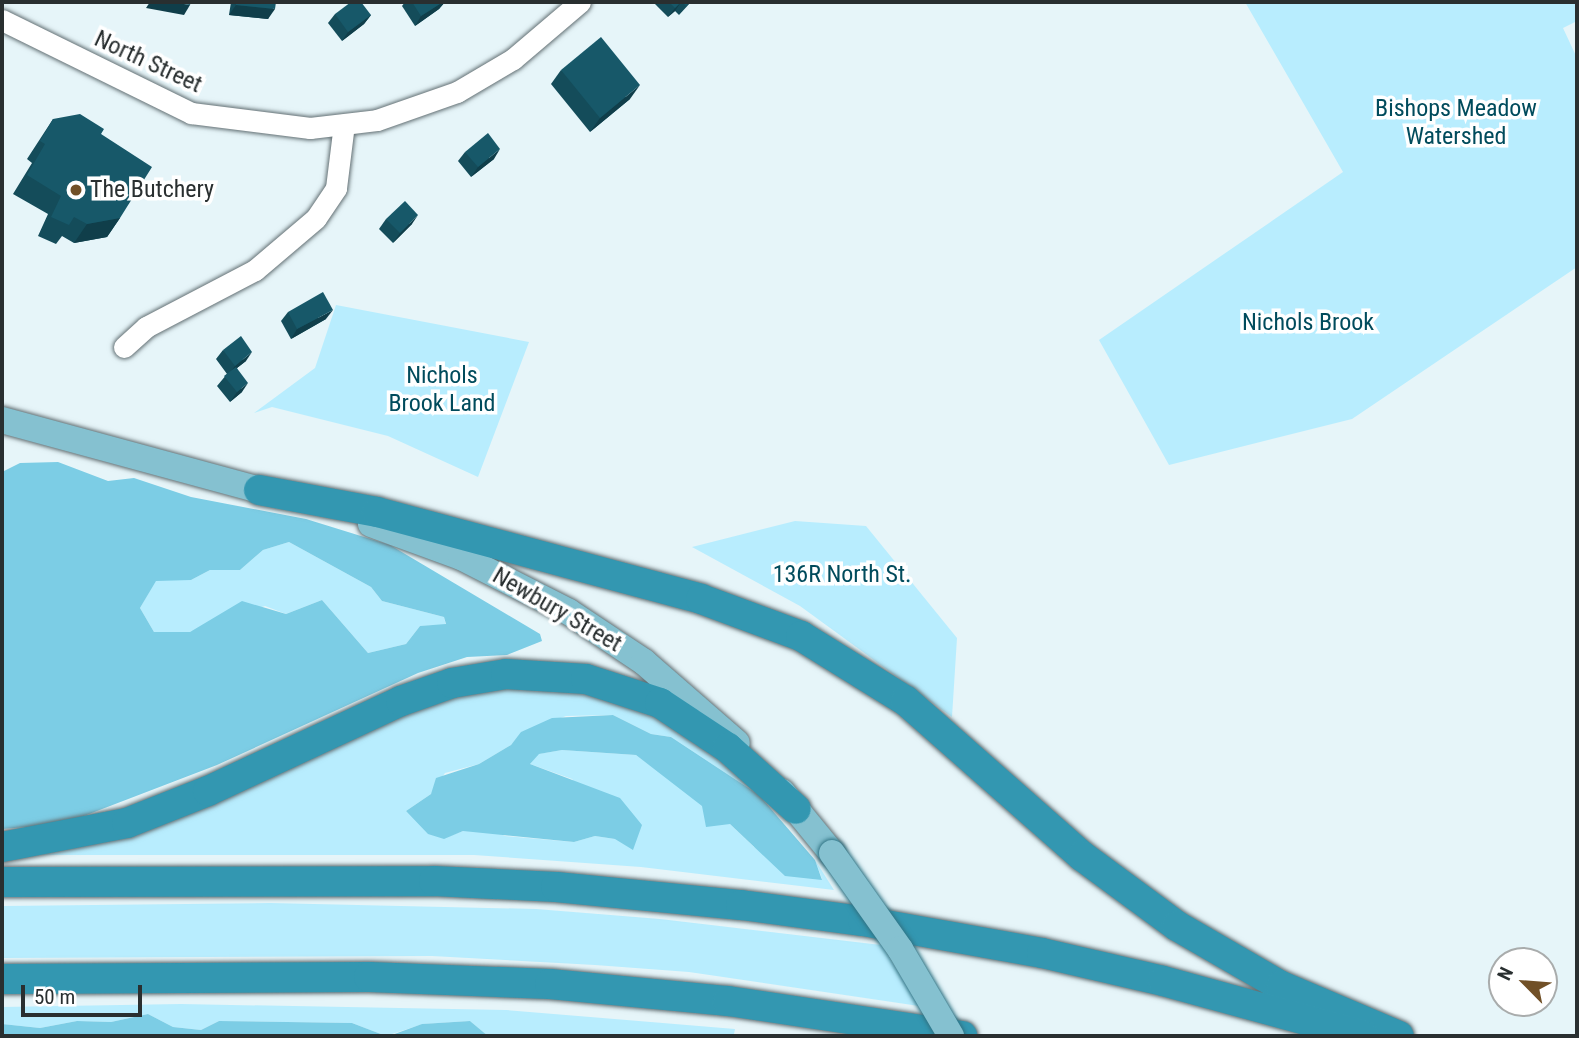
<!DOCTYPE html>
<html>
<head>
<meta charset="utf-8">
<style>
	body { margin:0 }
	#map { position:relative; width:1579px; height:1038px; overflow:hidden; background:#e6f5f9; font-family:"Roboto Condensed",sans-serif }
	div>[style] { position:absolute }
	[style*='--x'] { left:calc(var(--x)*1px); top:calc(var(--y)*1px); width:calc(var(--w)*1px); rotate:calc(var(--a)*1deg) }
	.green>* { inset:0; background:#b8edfe }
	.forest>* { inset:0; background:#7ccde5 }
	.roads { filter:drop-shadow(0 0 2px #637074) drop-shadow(0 0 2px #637074) }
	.minor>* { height:21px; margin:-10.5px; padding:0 10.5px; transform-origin:10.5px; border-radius:10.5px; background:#fff }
	.major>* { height:26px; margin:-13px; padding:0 13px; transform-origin:13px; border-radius:13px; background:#85c1d0 }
	.highway>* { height:30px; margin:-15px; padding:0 15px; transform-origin:15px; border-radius:15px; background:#3397b1 }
	.bridges { filter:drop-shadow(0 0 2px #307384) drop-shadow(0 0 2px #307384) }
	.major-bridge>* { height:26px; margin:-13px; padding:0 13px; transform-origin:13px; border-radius:13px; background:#85c1d0 }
	.wall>* { inset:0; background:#144c5a }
	.shaded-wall>* { inset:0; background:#103e4a }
	.building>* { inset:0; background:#175869 }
	.dots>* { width:19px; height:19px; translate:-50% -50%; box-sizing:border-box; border:4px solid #fff; border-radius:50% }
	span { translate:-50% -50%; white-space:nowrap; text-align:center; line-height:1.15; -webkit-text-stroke:7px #fff; paint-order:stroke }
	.street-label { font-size:24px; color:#292f30 }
	.park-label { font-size:24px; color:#004b5c }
	.poi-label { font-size:24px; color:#292f30 }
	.left { translate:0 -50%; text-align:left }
	.frame { position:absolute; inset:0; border:4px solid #292f30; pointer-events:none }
	.north { position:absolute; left:1488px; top:947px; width:70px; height:70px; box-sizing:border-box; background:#fff; border:2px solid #a9acac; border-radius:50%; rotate:295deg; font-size:19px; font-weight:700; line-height:28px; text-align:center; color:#292f30 }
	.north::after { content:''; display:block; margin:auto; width:24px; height:32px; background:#715027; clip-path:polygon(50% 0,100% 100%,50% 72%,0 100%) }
	.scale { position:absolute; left:21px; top:985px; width:121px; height:32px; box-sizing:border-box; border:4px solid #292f30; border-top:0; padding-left:9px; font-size:21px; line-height:24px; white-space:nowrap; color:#292f30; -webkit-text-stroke:5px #fff; paint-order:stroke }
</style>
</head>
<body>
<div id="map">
	<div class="green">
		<i style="clip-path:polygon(1245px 2px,1577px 2px,1577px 21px,1563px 28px,1577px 58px,1577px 267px,1352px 419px,1169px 465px,1099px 340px,1343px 172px)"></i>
		<i style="clip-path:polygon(336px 305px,529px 342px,478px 477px,388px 436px,272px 407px,254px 413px,315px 368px)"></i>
		<i style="clip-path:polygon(795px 521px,866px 526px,957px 638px,952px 717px,800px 606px,692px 547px)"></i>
		<i style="clip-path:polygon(289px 542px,371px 587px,382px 601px,444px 617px,446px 625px,420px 626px,406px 644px,368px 653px,322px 600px,286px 614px,265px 606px,190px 632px,154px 632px,140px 608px,156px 580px,191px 580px,210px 570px,240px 570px,263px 550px)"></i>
		<i style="clip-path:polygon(521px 683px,629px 701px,694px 735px,759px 795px,671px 737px,651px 734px,613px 715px,566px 716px,522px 732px,511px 745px,479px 764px,445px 773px,431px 794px,406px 811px,416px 820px,444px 838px,463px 831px,494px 831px,505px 836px,574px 842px,595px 836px,615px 839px,572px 779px,530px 764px,538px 754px,562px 750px,636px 755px,730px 824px,754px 847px,822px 879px,815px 860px,834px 890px,641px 867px,474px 855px,42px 855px,416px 706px)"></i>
		<i style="clip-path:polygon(270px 903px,536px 909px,660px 919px,881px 945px,919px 1006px,689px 972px,595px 965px,432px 956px,2px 958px,2px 906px)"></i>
		<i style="clip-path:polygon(181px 1004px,506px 1010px,735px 1029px,734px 1034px,672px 1036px,488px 1036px,470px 1021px,423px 1024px,386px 1036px,352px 1023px,219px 1021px,201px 1030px,173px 1027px,148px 1014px,111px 1022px,77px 1021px,40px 1028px,2px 1024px,2px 1007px)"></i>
	</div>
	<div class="forest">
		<i style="clip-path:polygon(evenodd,58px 462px,108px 481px,134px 478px,191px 497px,306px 519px,390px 545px,540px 634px,542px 641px,507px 655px,467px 657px,418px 673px,217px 765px,63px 824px,2px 829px,2px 472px,20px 463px,58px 462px,289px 542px,371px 587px,382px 601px,444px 617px,446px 624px,420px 626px,406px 644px,368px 653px,322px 600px,286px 614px,242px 601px,190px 632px,154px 632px,140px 608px,156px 581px,191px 580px,210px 570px,240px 570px,263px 550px,289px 542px)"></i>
		<i style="clip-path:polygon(613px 715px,651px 734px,671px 737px,759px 795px,815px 860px,822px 880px,785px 876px,730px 824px,706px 827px,702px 806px,636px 755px,562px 750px,539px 754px,530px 764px,620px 798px,642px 825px,633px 850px,615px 839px,595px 836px,574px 842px,463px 831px,444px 839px,428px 834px,406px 811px,431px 794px,436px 778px,479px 764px,511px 745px,521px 732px,552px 718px)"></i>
		<i style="clip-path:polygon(148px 1014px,173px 1027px,201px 1030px,219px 1021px,352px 1023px,386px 1036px,2px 1036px,2px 1024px,40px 1028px,77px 1021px,111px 1022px)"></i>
		<i style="clip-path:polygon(470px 1021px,488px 1036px,389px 1036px,422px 1024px)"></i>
	</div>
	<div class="roads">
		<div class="minor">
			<i style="--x:2;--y:20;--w:211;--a:26.2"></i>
			<i style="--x:191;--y:113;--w:120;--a:7.2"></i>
			<i style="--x:310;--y:128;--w:67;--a:-6.8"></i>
			<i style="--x:377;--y:120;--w:85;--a:-19.3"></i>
			<i style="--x:457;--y:92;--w:65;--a:-30.5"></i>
			<i style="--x:513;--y:59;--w:88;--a:-40.4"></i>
			<i style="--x:124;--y:347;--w:30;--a:-42"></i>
			<i style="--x:146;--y:327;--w:123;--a:-27.6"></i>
			<i style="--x:255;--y:270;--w:80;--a:-40.4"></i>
			<i style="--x:316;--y:218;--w:36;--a:-56"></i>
			<i style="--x:336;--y:188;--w:64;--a:-82.9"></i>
		</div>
		<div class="major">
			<i style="--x:2;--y:420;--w:286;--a:15.2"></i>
			<i style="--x:371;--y:524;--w:96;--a:20.1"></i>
			<i style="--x:461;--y:557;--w:121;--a:27"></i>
			<i style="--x:569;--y:612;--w:90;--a:33.7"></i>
			<i style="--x:644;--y:662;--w:123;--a:41.1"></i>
			<i style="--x:782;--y:792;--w:79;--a:50.7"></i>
		</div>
		<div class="highway">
			<i style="--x:259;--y:490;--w:120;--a:10.6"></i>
			<i style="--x:377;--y:512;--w:335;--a:15"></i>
			<i style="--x:701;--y:599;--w:107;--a:20.3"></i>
			<i style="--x:801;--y:636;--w:123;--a:31.8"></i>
			<i style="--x:906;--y:701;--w:235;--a:41.4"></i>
			<i style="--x:1082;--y:856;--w:118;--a:36.4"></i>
			<i style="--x:1177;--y:926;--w:120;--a:30"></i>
			<i style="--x:1281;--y:986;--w:128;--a:23"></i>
			<i style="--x:2;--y:847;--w:127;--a:-10.9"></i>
			<i style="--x:127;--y:823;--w:87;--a:-21.6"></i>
			<i style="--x:208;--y:791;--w:213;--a:-25"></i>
			<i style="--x:401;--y:701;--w:54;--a:-19.4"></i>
			<i style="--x:452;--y:683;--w:55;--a:-9.5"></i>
			<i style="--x:506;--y:674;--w:80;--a:3.6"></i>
			<i style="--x:586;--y:679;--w:78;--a:18"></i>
			<i style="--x:660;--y:703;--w:82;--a:33.5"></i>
			<i style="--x:728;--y:748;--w:91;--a:41.9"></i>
			<i style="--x:2;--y:882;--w:432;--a:-0.1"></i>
			<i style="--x:434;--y:881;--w:122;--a:2.8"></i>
			<i style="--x:556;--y:887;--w:186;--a:5.6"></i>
			<i style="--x:741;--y:905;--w:123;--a:7.5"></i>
			<i style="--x:863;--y:921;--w:182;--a:10.1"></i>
			<i style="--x:1042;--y:953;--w:124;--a:13"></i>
			<i style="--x:1163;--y:981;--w:208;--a:15.3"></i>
			<i style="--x:2;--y:979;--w:367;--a:-0.3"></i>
			<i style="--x:369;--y:977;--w:181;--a:2.2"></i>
			<i style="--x:550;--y:984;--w:179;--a:5.5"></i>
			<i style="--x:728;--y:1001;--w:237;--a:8.5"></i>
		</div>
	</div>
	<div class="bridges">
		<div class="major-bridge">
			<i style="--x:832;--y:853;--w:118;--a:54.7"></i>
			<i style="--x:900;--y:949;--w:101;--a:59.6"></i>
		</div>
	</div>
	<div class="wall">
		<i style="clip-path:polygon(231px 2px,276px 2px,268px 19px,229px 15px)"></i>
		<i style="clip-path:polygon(405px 2px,445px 2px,439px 9px,415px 26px,402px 6px)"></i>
		<i style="clip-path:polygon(655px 2px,691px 2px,679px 15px,675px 11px,668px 17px,654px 3px)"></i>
		<i style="clip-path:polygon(335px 14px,371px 15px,364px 24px,342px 41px,328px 23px)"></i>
		<i style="clip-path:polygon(561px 70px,630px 99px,590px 132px,551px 84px)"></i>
		<i style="clip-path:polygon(53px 119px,101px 134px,120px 218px,107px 237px,74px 243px,62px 236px,56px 244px,38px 236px,48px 214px,13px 194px,32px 163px,27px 159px)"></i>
		<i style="clip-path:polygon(465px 152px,494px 159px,471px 177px,458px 161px)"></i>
		<i style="clip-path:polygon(386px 219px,412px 224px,393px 243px,379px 229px)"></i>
		<i style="clip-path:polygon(288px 312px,326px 319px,291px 339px,281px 321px)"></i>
		<i style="clip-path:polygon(223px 350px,246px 361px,237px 368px,242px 392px,230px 402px,217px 386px,227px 374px,216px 359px)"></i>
	</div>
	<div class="shaded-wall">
		<i style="clip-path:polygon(150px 2px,172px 2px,190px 5px,184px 15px,146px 8px)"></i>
		<i style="clip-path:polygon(443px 2px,445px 2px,439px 9px,415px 26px,421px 16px)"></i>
		<i style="clip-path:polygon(681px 2px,675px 11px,668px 17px,675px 8px)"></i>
		<i style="clip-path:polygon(236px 5px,275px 9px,268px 19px,229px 15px)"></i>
		<i style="clip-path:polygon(371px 15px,364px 24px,342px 41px,348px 32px)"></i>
		<i style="clip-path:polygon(640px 85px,630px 99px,590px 132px,600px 118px)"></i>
		<i style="clip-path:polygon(500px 149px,494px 159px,471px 177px,478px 167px)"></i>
		<i style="clip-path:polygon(418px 215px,412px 224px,393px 243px,400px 233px)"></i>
		<i style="clip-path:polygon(120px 218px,107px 237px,74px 243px,87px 224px)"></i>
		<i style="clip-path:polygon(333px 310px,326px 319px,291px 339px,297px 329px)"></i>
		<i style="clip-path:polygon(252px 352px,246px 361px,228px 375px,235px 366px)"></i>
		<i style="clip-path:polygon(248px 383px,242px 392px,230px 402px,237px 392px)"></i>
	</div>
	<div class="building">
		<i style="clip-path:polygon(172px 2px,191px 2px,190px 5px)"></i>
		<i style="clip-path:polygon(236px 2px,276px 2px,275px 9px,236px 5px)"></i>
		<i style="clip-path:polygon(351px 2px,361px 2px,371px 15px,348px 32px,335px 14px)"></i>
		<i style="clip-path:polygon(412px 2px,443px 2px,421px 16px)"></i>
		<i style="clip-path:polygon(669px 2px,681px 2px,675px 8px)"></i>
		<i style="clip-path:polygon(682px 2px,690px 2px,686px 6px)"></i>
		<i style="clip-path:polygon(601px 37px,640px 85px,600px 118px,561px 70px)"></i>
		<i style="clip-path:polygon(80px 114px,104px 129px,101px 134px,152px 167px,120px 218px,87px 224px,74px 217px,69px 225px,51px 217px,61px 196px,27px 175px,45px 144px,40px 141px,53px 119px)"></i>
		<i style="clip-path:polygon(488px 133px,500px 149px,478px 167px,465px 152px)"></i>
		<i style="clip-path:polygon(405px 201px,418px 215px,400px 233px,386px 219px)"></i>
		<i style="clip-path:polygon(323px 292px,333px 310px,297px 329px,288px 312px)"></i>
		<i style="clip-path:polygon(241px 336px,252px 352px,235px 366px,223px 350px)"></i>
		<i style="clip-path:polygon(236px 367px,248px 383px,237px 392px,224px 376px)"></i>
	</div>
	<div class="dots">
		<i style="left:76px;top:190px;background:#715027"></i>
	</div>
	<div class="street-label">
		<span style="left:148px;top:62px;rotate:25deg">North Street</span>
		<span style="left:557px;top:610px;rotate:30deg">Newbury Street</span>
	</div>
	<div class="park-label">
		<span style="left:1456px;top:123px">Bishops Meadow<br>Watershed</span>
		<span style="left:1308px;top:323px">Nichols Brook</span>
		<span style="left:442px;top:390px">Nichols<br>Brook Land</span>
		<span style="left:842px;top:575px">136R North St.</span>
	</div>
	<div class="poi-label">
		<span class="left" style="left:90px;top:190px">The Butchery</span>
	</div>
	<div class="frame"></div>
	<div class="north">N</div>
	<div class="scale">50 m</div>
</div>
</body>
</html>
